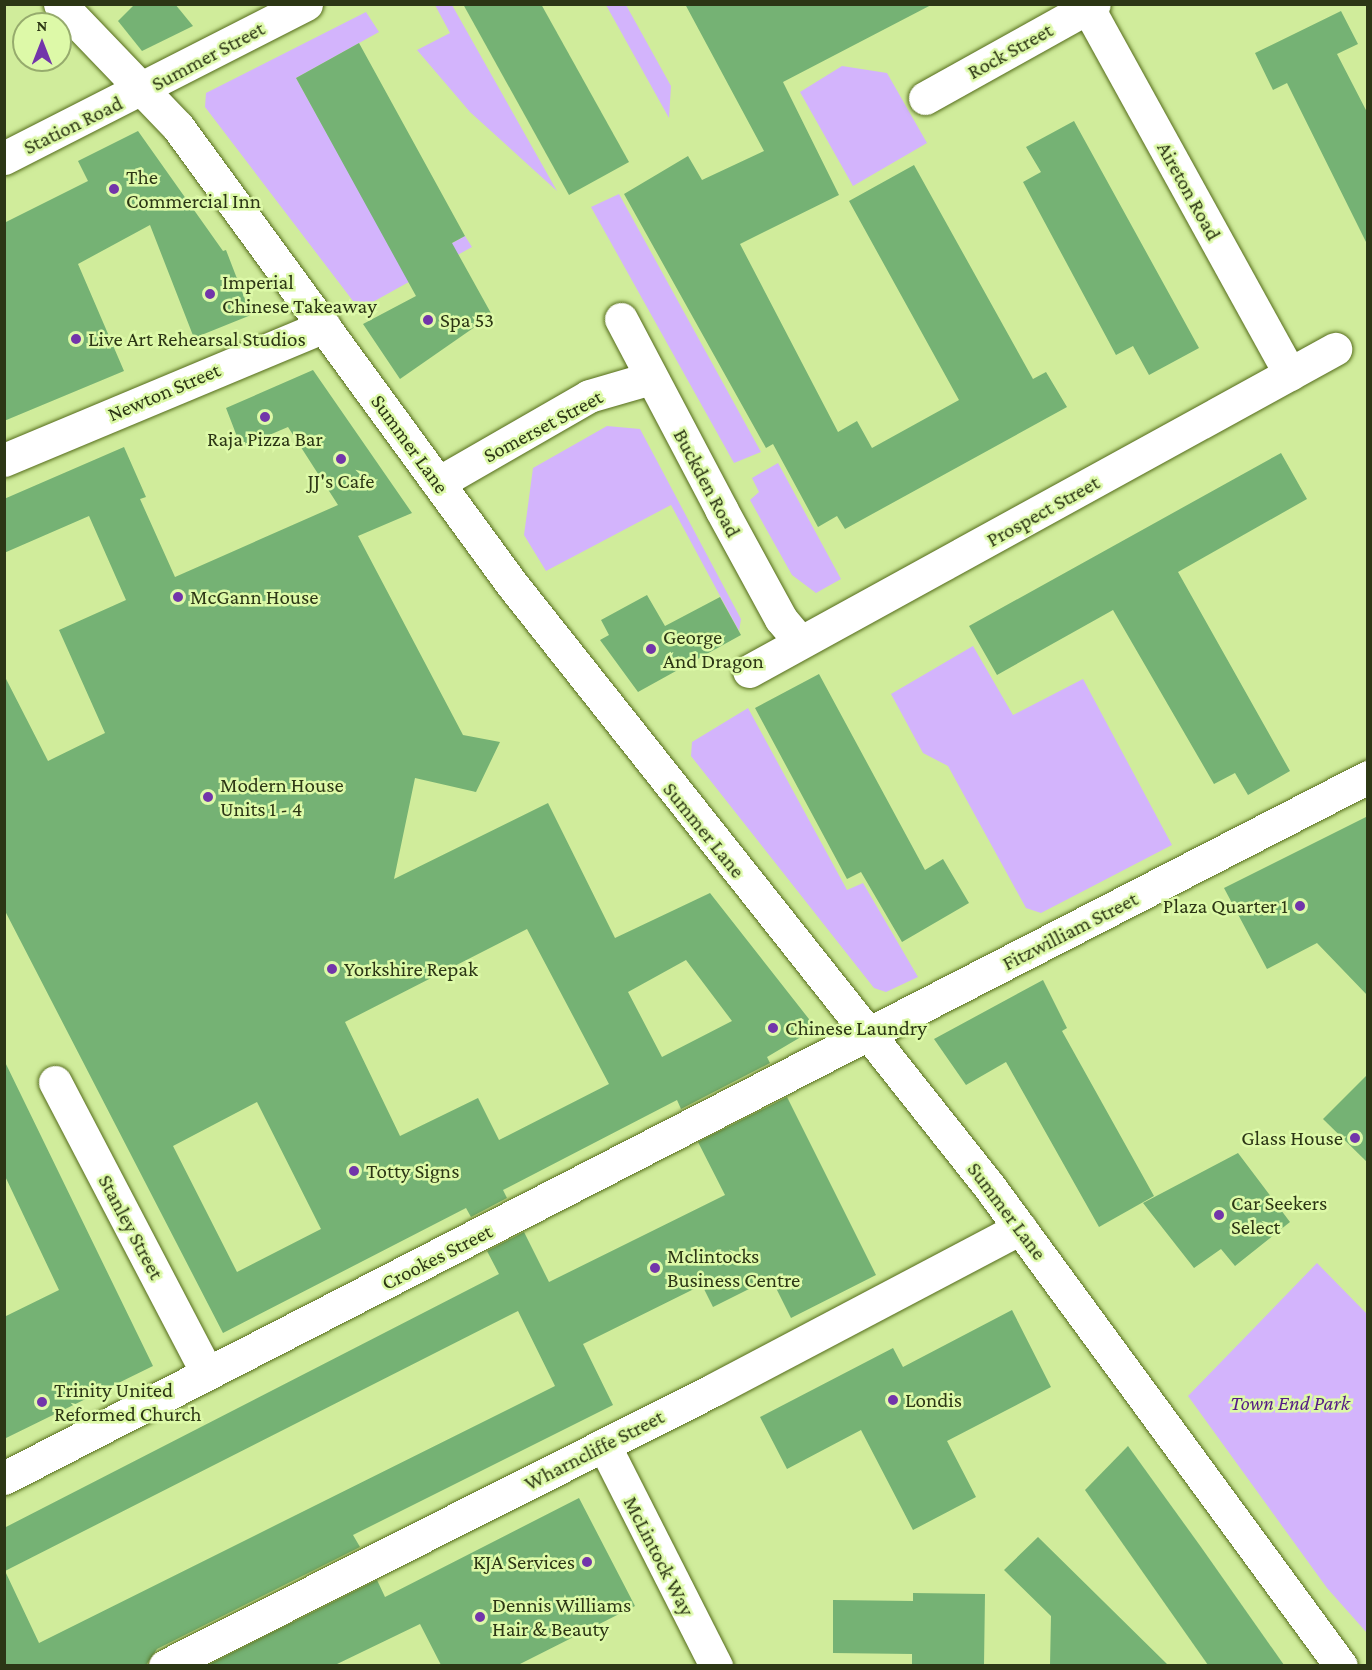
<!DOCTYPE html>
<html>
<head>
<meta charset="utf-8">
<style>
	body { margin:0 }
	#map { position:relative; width:1372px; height:1670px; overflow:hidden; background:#d0ec9b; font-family:"Crimson Pro",serif }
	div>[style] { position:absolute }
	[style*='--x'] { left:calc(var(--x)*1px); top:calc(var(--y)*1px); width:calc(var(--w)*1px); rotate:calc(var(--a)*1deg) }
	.green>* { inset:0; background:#d3b4fc }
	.building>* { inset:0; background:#75b274 }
	.roads { filter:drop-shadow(0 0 2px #556c1b) drop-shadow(0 0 2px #556c1b) }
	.street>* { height:33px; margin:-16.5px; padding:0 16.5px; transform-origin:16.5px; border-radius:16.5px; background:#fff }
	.secondary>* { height:33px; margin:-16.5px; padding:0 16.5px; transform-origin:16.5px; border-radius:16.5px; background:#fff }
	.dots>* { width:16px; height:16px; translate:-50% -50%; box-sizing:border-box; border:3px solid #ddf9a8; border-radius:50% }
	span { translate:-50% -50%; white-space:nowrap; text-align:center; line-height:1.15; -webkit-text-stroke:5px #ddf9a8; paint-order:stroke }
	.street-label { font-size:21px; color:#2c3615 }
	.poi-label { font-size:21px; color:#2c3615 }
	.left { translate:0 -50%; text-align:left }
	.right { translate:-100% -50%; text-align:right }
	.park-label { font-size:21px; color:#541b84; font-style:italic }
	.frame { position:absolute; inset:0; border:6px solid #2c3615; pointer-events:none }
	.north { position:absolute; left:12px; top:12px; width:60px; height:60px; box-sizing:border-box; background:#ddf9a8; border:2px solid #96ab6d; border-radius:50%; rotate:0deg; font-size:16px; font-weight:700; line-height:24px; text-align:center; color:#2c3615 }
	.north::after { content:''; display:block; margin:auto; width:21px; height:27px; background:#7235aa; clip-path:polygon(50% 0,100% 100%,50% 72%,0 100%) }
</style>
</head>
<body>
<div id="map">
	<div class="green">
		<i style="clip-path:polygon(435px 5px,452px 5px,557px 191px,470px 112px,417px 50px,450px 33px)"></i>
		<i style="clip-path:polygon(606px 5px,626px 5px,671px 86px,669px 118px)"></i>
		<i style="clip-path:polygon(366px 12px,379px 32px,296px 78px,403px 270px,465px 236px,472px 247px,371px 303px,353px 301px,205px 107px,206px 93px)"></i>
		<i style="clip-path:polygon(842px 66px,887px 73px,927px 143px,853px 186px,800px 92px)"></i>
		<i style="clip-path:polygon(619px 194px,761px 452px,734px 463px,591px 207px)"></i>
		<i style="clip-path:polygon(607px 426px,640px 429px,741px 619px,739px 631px,671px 505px,546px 571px,524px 535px,533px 468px)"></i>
		<i style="clip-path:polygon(778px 463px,841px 579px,816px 593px,792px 575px,750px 500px,759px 492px,752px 478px)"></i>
		<i style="clip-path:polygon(973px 646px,1013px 715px,1083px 679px,1172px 845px,1041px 913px,1026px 908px,948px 766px,923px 753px,891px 694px)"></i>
		<i style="clip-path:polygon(748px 708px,847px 890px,863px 883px,918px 977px,886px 992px,874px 988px,691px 756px,692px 742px)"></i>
		<i style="clip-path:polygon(1317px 1263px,1367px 1314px,1367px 1633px,1327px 1588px,1188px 1396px)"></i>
	</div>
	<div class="building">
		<i style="clip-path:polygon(135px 4px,175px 4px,193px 26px,142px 51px,118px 21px)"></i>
		<i style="clip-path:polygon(463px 4px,541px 4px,629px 162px,569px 195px)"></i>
		<i style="clip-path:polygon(685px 4px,933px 4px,783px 82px,839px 195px,740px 244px,838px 432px,857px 421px,872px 448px,959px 400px,849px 201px,914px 165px,1033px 379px,1046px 372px,1067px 407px,845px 529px,837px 516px,818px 527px,773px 444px,766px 448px,624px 194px,688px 156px,702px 180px,764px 151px)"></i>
		<i style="clip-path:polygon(1341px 11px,1358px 44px,1337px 54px,1368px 114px,1368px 246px,1287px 83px,1273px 90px,1255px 53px)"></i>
		<i style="clip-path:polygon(359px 43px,465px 236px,452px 243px,492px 315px,400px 379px,363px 324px,416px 296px,296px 78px)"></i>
		<i style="clip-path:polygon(1074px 121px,1199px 348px,1149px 375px,1133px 346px,1116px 355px,1023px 182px,1041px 172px,1026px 147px)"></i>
		<i style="clip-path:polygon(138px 131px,223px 251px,226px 250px,251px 315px,194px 338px,150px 225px,78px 264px,124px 371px,4px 421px,4px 223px,88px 181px,78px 161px)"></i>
		<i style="clip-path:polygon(evenodd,313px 370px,412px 513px,358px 536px,463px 735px,500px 742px,476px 792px,415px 778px,394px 879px,548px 803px,615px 938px,710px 893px,816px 1028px,767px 1057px,770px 1063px,681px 1109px,677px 1100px,503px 1190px,507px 1198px,471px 1217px,466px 1208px,223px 1333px,4px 909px,4px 675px,48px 761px,105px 733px,59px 630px,126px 600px,89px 516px,4px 553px,4px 499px,124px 447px,146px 497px,140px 499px,175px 577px,338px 505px,288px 427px,241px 447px,226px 408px,313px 370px,527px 929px,609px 1084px,499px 1140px,478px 1098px,400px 1136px,345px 1022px,527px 929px,313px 370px,686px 960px,732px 1021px,662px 1057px,628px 992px,686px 960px,313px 370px,257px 1102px,321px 1229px,237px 1272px,173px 1146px,257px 1102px)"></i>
		<i style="clip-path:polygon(1281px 453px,1307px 499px,1178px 572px,1290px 771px,1248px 795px,1235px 773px,1214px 784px,1113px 610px,997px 675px,969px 626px)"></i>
		<i style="clip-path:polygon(647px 595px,665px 626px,720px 597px,741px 635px,638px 692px,600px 640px,609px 635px,601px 620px)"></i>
		<i style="clip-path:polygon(819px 674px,925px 870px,943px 859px,969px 903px,902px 942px,861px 872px,847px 879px,755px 708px)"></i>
		<i style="clip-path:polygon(1368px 816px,1368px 996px,1317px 943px,1267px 969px,1224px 888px)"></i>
		<i style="clip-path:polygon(1043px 980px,1067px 1028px,1062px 1031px,1154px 1196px,1099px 1227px,1006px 1062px,966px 1085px,934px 1039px)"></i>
		<i style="clip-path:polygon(4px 1060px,153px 1366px,4px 1439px,4px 1317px,59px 1290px,4px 1174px)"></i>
		<i style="clip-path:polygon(1368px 1074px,1368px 1163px,1323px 1119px)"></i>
		<i style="clip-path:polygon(evenodd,787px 1097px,876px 1275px,791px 1318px,771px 1278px,713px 1307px,702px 1285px,583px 1344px,613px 1405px,353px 1535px,360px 1547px,157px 1649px,146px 1665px,4px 1665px,4px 1528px,499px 1274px,487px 1251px,524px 1232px,549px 1282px,725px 1195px,698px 1142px,787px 1097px,518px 1311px,555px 1386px,39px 1643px,5px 1571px,518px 1311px)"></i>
		<i style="clip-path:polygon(1238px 1153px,1290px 1222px,1235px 1266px,1221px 1249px,1194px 1268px,1143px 1203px)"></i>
		<i style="clip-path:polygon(1012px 1310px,1051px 1387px,947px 1441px,976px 1497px,913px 1530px,861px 1430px,787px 1469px,760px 1417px,893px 1348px,903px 1367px)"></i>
		<i style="clip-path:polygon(1128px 1446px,1201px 1547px,1284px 1665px,1208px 1665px,1085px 1490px)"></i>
		<i style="clip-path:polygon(579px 1498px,635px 1606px,518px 1665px,441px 1665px,420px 1624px,335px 1665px,208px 1665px,377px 1580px,385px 1597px)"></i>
		<i style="clip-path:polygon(1038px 1537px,1168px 1665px,1050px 1665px,1051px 1616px,1004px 1570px)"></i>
		<i style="clip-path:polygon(913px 1593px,985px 1594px,984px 1665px,912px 1665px,912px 1654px,833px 1653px,833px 1600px,913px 1601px)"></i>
	</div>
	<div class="roads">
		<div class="street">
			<i style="--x:1088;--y:8;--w:418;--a:61.1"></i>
			<i style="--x:925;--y:98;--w:193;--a:-29.1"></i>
			<i style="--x:4;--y:158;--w:339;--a:-27"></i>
			<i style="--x:621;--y:319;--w:215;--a:62.2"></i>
			<i style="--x:721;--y:509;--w:125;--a:61.4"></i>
			<i style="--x:781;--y:619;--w:30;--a:50"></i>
			<i style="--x:4;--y:460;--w:347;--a:-22.7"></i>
			<i style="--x:438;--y:483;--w:174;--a:-29.9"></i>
			<i style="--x:589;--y:396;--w:65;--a:-16.2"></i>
			<i style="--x:749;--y:671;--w:669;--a:-28.79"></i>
			<i style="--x:55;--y:1082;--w:328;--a:62.4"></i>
			<i style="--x:604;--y:1445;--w:248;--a:63.1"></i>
			<i style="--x:4;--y:1478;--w:1534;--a:-27.2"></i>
			<i style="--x:165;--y:1666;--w:616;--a:-26.73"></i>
			<i style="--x:715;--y:1389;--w:345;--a:-27.8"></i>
		</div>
		<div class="secondary">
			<i style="--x:60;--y:4;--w:170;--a:46.2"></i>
			<i style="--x:178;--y:127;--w:565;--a:53.86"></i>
			<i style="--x:511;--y:583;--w:769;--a:51.6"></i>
			<i style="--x:989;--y:1186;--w:595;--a:53.75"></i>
		</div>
	</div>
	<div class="dots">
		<i style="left:114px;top:189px;background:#7235aa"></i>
		<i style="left:210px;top:294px;background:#7235aa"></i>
		<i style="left:428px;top:320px;background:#7235aa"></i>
		<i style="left:76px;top:339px;background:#7235aa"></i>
		<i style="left:265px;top:417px;background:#7235aa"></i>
		<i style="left:341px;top:459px;background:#7235aa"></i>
		<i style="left:178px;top:597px;background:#7235aa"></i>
		<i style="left:651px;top:649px;background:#7235aa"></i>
		<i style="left:208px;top:797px;background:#7235aa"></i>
		<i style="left:1300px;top:906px;background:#7235aa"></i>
		<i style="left:332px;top:969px;background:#7235aa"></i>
		<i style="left:773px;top:1028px;background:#7235aa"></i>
		<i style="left:1355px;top:1138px;background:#7235aa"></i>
		<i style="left:354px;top:1171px;background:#7235aa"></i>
		<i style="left:1219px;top:1215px;background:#7235aa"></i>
		<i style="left:655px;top:1268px;background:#7235aa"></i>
		<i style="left:893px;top:1400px;background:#7235aa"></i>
		<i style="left:42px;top:1402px;background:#7235aa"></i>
		<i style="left:587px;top:1562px;background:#7235aa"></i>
		<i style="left:480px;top:1617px;background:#7235aa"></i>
	</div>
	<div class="street-label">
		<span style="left:1010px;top:51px;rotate:-29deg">Rock Street</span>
		<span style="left:208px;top:56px;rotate:-28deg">Summer Street</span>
		<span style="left:73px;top:125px;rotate:-26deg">Station Road</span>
		<span style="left:1189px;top:191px;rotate:61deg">Aireton Road</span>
		<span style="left:164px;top:392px;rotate:-23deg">Newton Street</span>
		<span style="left:543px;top:426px;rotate:-28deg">Somerset Street</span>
		<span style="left:410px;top:444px;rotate:54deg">Summer Lane</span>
		<span style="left:707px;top:483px;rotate:62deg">Buckden Road</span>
		<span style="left:1043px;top:511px;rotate:-29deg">Prospect Street</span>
		<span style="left:704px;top:830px;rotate:51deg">Summer Lane</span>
		<span style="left:1070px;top:931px;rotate:-27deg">Fitzwilliam Street</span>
		<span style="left:1007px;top:1211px;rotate:53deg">Summer Lane</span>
		<span style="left:131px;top:1227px;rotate:62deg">Stanley Street</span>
		<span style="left:437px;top:1257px;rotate:-27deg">Crookes Street</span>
		<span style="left:594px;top:1450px;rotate:-27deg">Wharncliffe Street</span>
		<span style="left:659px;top:1556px;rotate:63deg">McLintock Way</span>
	</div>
	<div class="poi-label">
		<span class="left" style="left:126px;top:189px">The<br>Commercial Inn</span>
		<span class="left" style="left:222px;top:294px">Imperial<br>Chinese Takeaway</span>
		<span class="left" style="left:440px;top:320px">Spa 53</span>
		<span class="left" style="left:88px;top:339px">Live Art Rehearsal Studios</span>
		<span style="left:265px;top:439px">Raja Pizza Bar</span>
		<span style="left:341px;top:481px">JJ's Cafe</span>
		<span class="left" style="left:190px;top:597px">McGann House</span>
		<span class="left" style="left:663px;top:649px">George<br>And Dragon</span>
		<span class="left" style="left:220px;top:797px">Modern House<br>Units 1 - 4</span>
		<span class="right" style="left:1288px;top:906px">Plaza Quarter 1</span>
		<span class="left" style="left:344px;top:969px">Yorkshire Repak</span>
		<span class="left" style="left:785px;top:1028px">Chinese Laundry</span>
		<span class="right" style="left:1343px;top:1138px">Glass House</span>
		<span class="left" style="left:366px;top:1171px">Totty Signs</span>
		<span class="left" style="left:1231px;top:1215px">Car Seekers<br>Select</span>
		<span class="left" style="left:667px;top:1268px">Mclintocks<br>Business Centre</span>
		<span class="left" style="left:54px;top:1402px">Trinity United<br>Reformed Church</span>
		<span class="left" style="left:905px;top:1400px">Londis</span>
		<span class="right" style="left:575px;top:1562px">KJA Services</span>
		<span class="left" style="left:492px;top:1617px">Dennis Williams<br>Hair &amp; Beauty</span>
	</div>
	<div class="park-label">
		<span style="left:1290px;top:1403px">Town End Park</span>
	</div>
	<div class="frame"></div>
	<div class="north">N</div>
</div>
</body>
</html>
